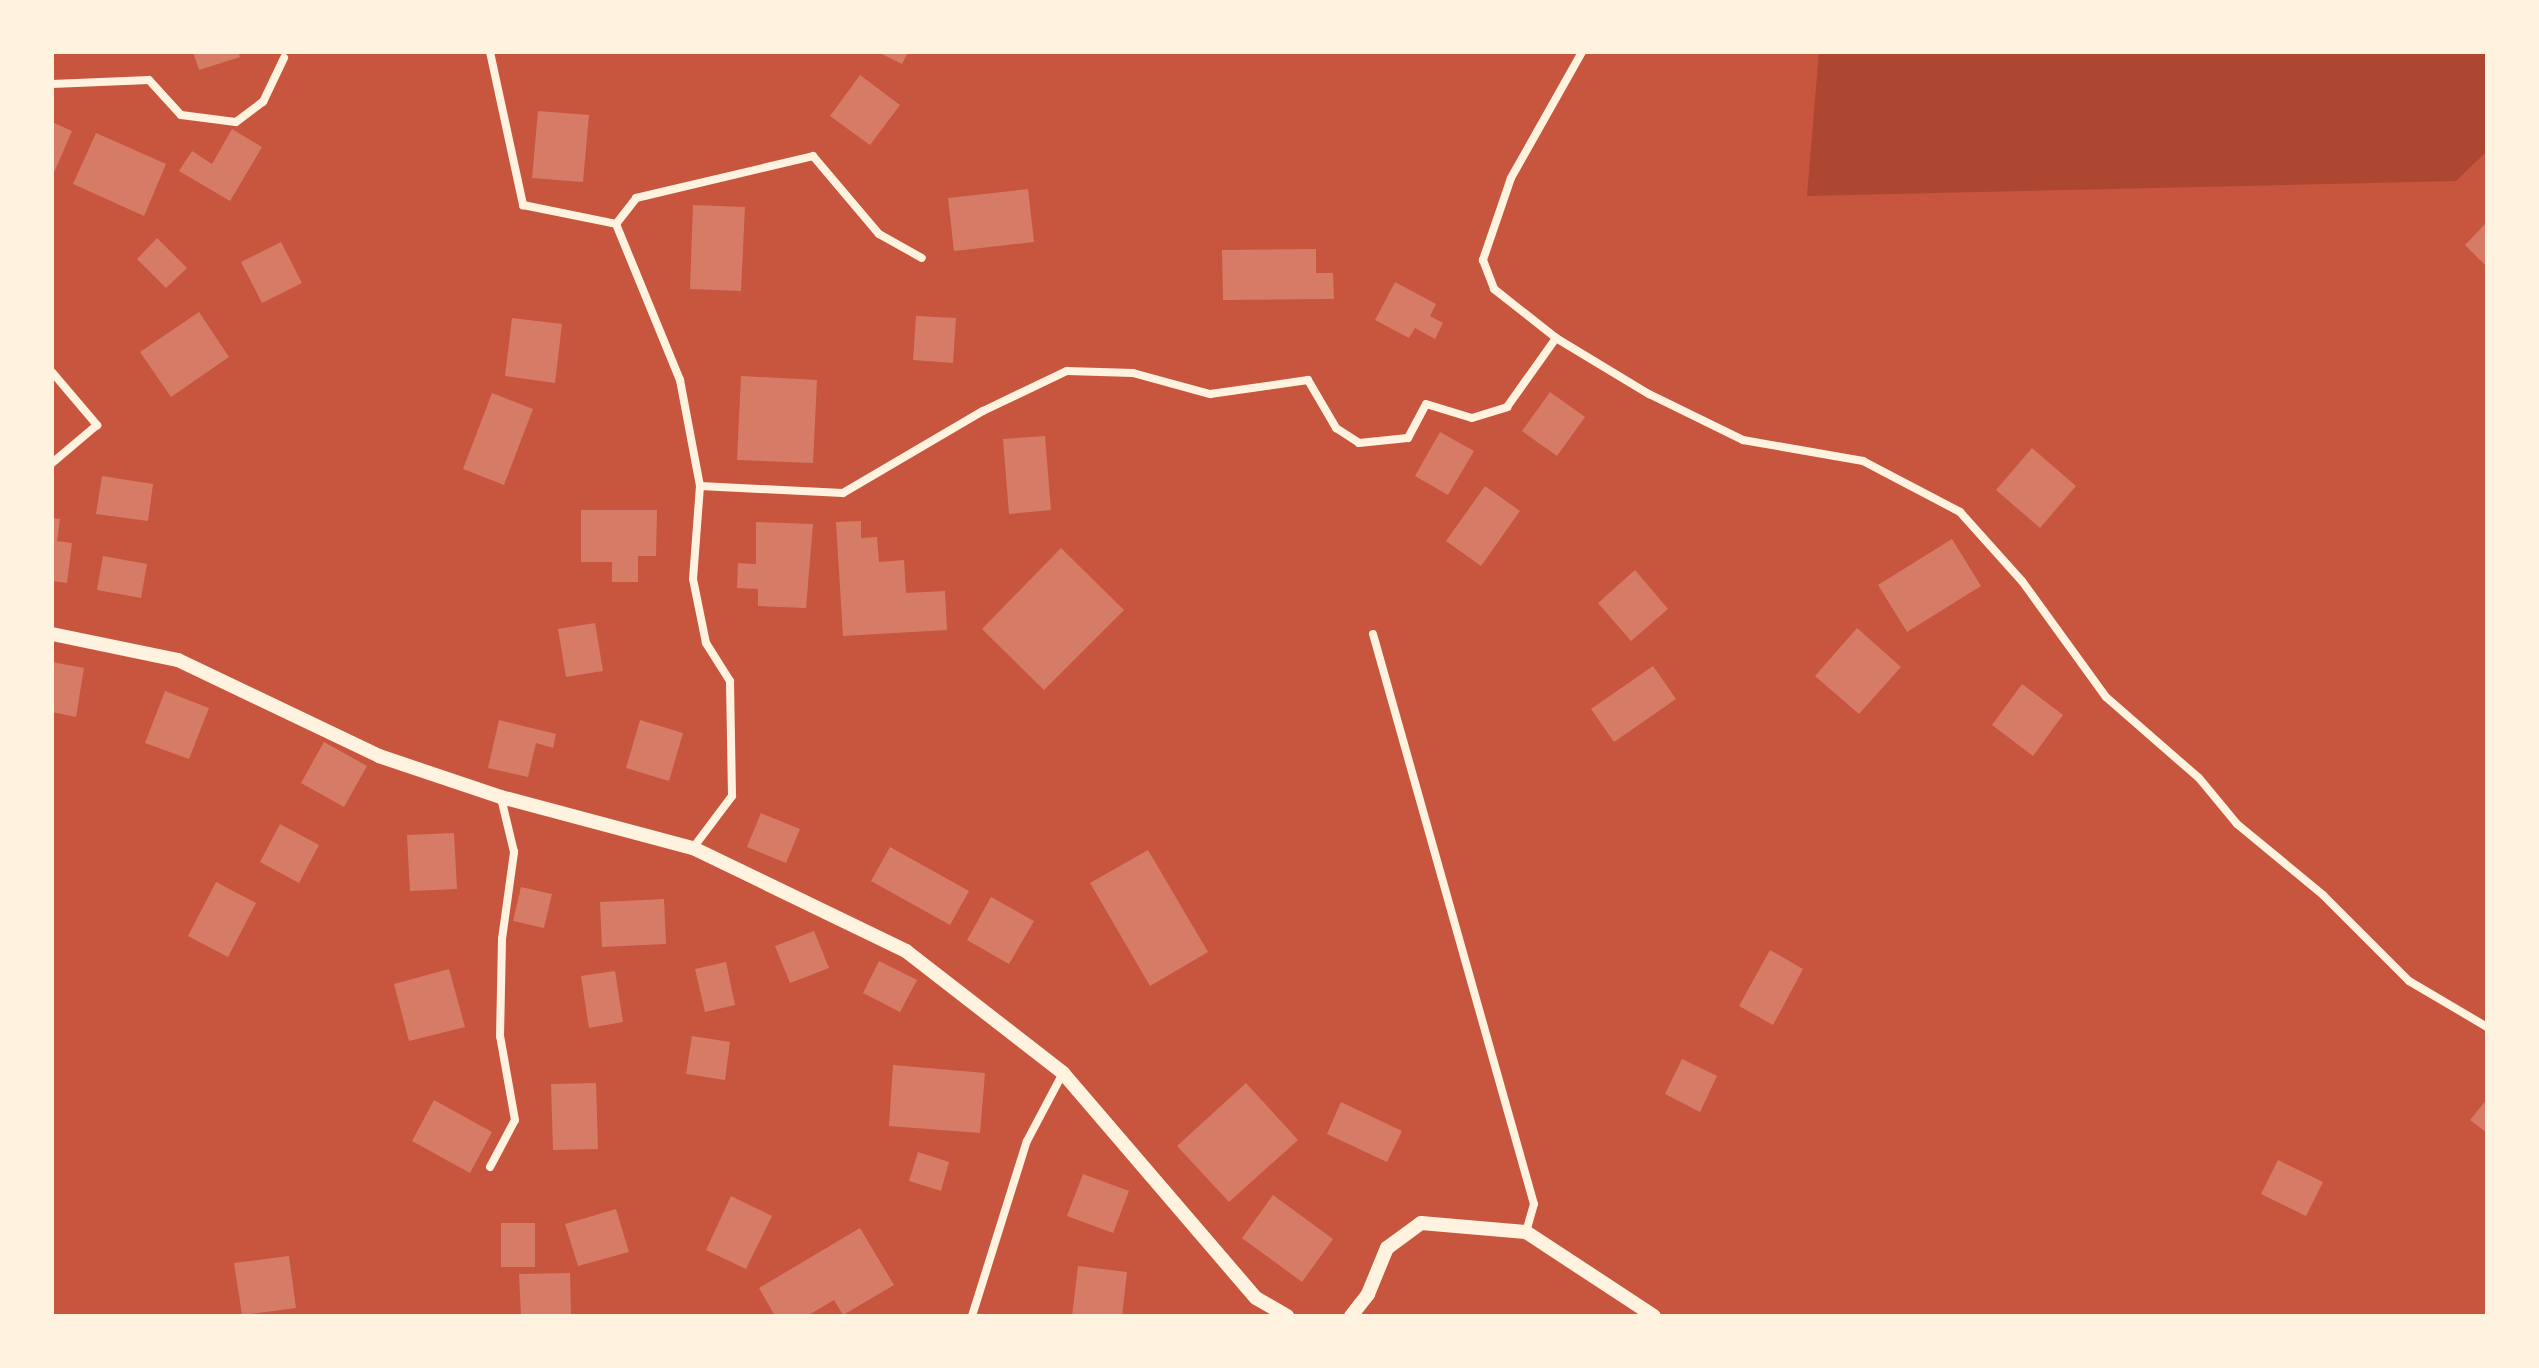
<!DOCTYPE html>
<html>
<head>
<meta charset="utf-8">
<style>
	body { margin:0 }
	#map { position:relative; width:2539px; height:1368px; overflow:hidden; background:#c8553d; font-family:"Libre Baskerville",serif }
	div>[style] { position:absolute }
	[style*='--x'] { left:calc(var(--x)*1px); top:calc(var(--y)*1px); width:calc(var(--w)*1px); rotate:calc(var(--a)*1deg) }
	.green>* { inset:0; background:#ae4732 }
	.building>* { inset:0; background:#d67c66 }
	.minor>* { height:8px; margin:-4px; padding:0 4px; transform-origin:4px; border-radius:4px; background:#fff3e0 }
	.tertiary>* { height:14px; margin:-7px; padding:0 7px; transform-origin:7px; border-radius:7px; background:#fff3e0 }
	span { translate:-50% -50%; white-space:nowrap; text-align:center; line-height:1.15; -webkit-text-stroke:8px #fff3e0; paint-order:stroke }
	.frame { position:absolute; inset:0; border:54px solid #fff3e0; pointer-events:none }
</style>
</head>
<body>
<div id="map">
	<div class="green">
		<i style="clip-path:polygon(1819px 52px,2487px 52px,2487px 151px,2456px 181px,1807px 196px)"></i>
	</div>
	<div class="building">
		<i style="clip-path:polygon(193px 52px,238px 52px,240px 57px,199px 70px)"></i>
		<i style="clip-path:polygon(878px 52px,908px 52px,902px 64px)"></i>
		<i style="clip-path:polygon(860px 75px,900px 105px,870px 145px,830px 116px)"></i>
		<i style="clip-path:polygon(538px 111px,589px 115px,583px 182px,532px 178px)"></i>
		<i style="clip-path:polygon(52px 122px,72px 131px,52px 177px)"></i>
		<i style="clip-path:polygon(232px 129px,262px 147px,230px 201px,179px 171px,192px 151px,212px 164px)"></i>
		<i style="clip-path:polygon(96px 133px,166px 164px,144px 216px,73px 184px)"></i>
		<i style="clip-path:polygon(1028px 189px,1034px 242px,954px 251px,948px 198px)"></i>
		<i style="clip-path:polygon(693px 205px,745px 207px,741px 291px,690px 289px)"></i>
		<i style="clip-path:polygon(2487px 222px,2487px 267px,2465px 245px)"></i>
		<i style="clip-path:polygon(157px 238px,187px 268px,166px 288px,137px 259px)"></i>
		<i style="clip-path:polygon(281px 242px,302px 283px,262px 303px,241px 262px)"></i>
		<i style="clip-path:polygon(1316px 249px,1316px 273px,1333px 273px,1334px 299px,1223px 300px,1222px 250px)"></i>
		<i style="clip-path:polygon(1395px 282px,1436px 304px,1430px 316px,1443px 323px,1435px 339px,1415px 328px,1409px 338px,1375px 320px)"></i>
		<i style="clip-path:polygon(199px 312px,229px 357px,171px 397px,140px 352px)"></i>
		<i style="clip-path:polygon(916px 316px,956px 318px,953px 363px,913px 360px)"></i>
		<i style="clip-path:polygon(512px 318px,562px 324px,555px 383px,505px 376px)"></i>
		<i style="clip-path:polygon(741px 376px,817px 380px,813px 463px,737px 460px)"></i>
		<i style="clip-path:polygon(1550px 392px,1585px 417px,1557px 456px,1522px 431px)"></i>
		<i style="clip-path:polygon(492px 393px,533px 409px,504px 485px,463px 469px)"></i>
		<i style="clip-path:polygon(1440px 432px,1474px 451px,1448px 495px,1415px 476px)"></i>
		<i style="clip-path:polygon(1045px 436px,1051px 510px,1009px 514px,1003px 439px)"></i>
		<i style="clip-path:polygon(2032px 448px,2076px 486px,2040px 528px,1996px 490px)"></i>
		<i style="clip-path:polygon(102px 476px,153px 484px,148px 521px,96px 514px)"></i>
		<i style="clip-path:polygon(1485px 486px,1520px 511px,1481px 566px,1446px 541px)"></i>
		<i style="clip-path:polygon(581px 510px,657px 510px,656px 556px,638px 556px,638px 582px,612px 582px,612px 562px,581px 562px)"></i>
		<i style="clip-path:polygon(52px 518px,60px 519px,57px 541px,72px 543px,67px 583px,52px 581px)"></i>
		<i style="clip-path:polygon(861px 521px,861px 538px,877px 537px,879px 562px,904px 560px,906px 593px,945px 591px,947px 630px,843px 636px,836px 522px)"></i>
		<i style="clip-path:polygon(756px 522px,813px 524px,806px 608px,758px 606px,758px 589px,737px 588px,738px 563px,756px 564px)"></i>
		<i style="clip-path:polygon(1952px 539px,1981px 586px,1907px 632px,1878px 585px)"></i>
		<i style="clip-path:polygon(1061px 548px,1124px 610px,1044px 690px,982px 629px)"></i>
		<i style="clip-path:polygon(103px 556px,147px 564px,141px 598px,97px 590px)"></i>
		<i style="clip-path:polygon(1635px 570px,1668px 609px,1631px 641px,1598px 603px)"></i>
		<i style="clip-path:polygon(595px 623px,603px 671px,566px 677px,558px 629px)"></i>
		<i style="clip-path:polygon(1857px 628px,1901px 667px,1859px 714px,1815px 676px)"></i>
		<i style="clip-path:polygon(52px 662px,84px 668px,76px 717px,52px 712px)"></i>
		<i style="clip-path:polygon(1653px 666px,1676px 699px,1614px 742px,1591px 709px)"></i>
		<i style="clip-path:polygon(2022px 684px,2063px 715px,2033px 756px,1992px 725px)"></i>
		<i style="clip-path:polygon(165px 691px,209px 708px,189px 759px,145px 743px)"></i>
		<i style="clip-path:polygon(499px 720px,556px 734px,553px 748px,536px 743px,528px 777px,488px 768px)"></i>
		<i style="clip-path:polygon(640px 720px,683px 733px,669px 781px,626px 768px)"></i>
		<i style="clip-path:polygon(324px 742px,367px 766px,344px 807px,301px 783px)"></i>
		<i style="clip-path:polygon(761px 813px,800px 829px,786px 863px,747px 847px)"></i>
		<i style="clip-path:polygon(280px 824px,319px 845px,299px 883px,260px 862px)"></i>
		<i style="clip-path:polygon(454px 833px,457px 889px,410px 891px,407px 835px)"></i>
		<i style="clip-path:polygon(890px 847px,969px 891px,950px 925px,871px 881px)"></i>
		<i style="clip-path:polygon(1148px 850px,1208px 952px,1150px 986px,1090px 883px)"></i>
		<i style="clip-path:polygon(216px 882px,256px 903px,228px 957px,188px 936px)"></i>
		<i style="clip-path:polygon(521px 887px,552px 894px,544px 928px,513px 921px)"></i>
		<i style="clip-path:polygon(991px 897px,1034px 921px,1009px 964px,967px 940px)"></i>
		<i style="clip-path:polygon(664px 899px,666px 944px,602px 947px,600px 902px)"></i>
		<i style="clip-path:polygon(814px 931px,829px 968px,790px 983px,775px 946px)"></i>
		<i style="clip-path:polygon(1770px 950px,1803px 969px,1773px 1025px,1739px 1006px)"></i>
		<i style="clip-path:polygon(879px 961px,917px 980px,900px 1012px,863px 993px)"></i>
		<i style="clip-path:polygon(726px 962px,735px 1005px,705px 1012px,695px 969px)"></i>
		<i style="clip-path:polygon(449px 969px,465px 1027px,409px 1041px,394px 984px)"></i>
		<i style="clip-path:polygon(615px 971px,623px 1022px,589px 1028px,581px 976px)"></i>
		<i style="clip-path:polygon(692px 1036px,730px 1042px,725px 1080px,686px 1074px)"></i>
		<i style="clip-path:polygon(1682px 1059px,1717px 1076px,1700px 1112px,1665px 1094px)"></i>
		<i style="clip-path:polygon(893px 1065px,985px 1073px,980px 1133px,889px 1126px)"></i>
		<i style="clip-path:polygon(596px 1083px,598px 1149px,553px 1150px,551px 1084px)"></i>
		<i style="clip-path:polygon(1246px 1083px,1298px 1140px,1229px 1202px,1177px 1146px)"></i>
		<i style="clip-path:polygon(2487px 1099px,2487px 1133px,2470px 1120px)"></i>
		<i style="clip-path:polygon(434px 1100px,492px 1132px,470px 1173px,412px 1141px)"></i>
		<i style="clip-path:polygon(1341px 1102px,1402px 1131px,1387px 1162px,1327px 1134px)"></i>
		<i style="clip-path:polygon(918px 1152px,949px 1162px,941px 1191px,909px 1181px)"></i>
		<i style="clip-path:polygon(2278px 1160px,2323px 1182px,2306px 1216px,2261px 1194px)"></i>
		<i style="clip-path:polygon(1083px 1174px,1129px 1191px,1113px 1233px,1067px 1216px)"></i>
		<i style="clip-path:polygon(1273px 1195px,1333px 1239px,1302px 1282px,1242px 1238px)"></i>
		<i style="clip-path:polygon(731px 1196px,772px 1216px,746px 1269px,706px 1250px)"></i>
		<i style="clip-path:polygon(616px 1209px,629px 1252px,578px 1266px,565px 1224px)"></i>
		<i style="clip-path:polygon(501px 1223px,535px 1223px,535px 1267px,501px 1267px)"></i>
		<i style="clip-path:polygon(860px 1228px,894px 1285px,843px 1315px,834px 1300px,807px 1316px,775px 1316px,759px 1288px)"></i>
		<i style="clip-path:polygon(289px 1256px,296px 1308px,242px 1315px,234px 1263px)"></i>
		<i style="clip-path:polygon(1078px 1266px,1127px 1272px,1122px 1316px,1072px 1316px)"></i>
		<i style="clip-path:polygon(570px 1273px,571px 1316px,521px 1316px,519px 1274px)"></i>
	</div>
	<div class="minor">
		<i style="--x:490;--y:52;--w:157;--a:77.8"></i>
		<i style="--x:523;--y:205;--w:95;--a:11.5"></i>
		<i style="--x:616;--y:224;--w:169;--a:67.7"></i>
		<i style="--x:680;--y:380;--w:108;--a:79.3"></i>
		<i style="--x:700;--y:486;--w:93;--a:94.3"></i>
		<i style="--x:693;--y:579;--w:65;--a:78.5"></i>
		<i style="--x:706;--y:643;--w:45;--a:57.7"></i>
		<i style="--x:730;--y:681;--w:115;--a:89"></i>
		<i style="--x:732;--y:796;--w:65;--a:126.9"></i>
		<i style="--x:1582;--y:52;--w:145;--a:119.4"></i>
		<i style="--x:1511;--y:178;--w:87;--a:108.9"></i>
		<i style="--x:1483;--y:260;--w:31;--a:69"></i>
		<i style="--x:1494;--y:289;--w:79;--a:38.3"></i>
		<i style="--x:1556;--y:338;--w:109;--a:31.1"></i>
		<i style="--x:1649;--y:394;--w:105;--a:26.1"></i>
		<i style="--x:1743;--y:440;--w:122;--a:9.9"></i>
		<i style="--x:1863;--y:461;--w:110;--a:27.7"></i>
		<i style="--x:1960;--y:512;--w:93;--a:48.1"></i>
		<i style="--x:2022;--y:581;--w:143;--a:54.1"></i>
		<i style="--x:2106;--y:697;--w:123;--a:41.1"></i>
		<i style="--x:2199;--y:778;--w:60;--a:50.4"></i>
		<i style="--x:2237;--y:824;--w:112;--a:39.5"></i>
		<i style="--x:2323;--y:895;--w:122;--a:45"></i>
		<i style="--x:2409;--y:981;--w:91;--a:30.5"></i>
		<i style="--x:52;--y:84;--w:97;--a:-2.4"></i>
		<i style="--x:149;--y:80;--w:47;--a:47.6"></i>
		<i style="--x:181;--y:115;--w:55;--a:7.3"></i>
		<i style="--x:236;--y:122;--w:34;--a:-37"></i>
		<i style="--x:263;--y:102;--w:49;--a:-64.5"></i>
		<i style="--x:616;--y:224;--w:33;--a:-52"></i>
		<i style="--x:636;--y:198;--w:182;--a:-13.3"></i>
		<i style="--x:813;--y:156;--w:102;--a:49.8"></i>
		<i style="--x:879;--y:234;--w:49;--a:29.2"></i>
		<i style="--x:52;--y:372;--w:70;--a:49.7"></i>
		<i style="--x:97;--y:425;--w:59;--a:139.8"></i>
		<i style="--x:700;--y:486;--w:143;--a:2.8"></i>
		<i style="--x:843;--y:493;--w:162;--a:-30.4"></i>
		<i style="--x:983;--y:411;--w:93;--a:-25.5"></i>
		<i style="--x:1067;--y:371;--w:66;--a:1.7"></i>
		<i style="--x:1133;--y:373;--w:80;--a:15.3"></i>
		<i style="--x:1210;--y:394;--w:99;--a:-8.1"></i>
		<i style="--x:1308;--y:380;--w:56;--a:59.7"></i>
		<i style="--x:1336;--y:428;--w:27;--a:33"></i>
		<i style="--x:1359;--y:443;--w:49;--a:-5.8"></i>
		<i style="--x:1408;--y:438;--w:38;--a:-62"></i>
		<i style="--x:1426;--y:404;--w:48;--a:16.9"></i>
		<i style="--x:1472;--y:418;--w:37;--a:-17"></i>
		<i style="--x:1507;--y:407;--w:85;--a:-54.6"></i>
		<i style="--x:1373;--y:634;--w:592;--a:74.23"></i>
		<i style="--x:1534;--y:1204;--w:29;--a:106"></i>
		<i style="--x:490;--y:1167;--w:53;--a:-62"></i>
		<i style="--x:515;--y:1120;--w:85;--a:-100.1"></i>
		<i style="--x:500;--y:1036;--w:97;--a:-88.8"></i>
		<i style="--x:502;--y:939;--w:88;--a:-82.1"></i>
		<i style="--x:514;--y:852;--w:56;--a:-103.5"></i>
		<i style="--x:972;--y:1316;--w:183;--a:-72.6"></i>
		<i style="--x:1027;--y:1141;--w:77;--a:-62.1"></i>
	</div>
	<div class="tertiary">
		<i style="--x:52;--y:634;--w:129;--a:11.7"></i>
		<i style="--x:178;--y:660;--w:223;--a:25.5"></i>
		<i style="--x:379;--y:756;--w:129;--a:18.6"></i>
		<i style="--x:501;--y:797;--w:199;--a:14.9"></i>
		<i style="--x:693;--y:848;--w:237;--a:25.8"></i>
		<i style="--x:906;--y:951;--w:199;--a:37.8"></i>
		<i style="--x:1063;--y:1073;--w:296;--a:49.4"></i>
		<i style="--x:1256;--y:1298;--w:36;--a:30"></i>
		<i style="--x:1351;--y:1316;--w:28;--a:-52"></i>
		<i style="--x:1368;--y:1294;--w:50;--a:-67.6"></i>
		<i style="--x:1387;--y:1248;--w:42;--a:-36.3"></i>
		<i style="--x:1421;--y:1223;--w:105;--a:4.9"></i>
		<i style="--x:1526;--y:1232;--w:153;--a:33.3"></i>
	</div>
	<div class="frame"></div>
</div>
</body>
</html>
